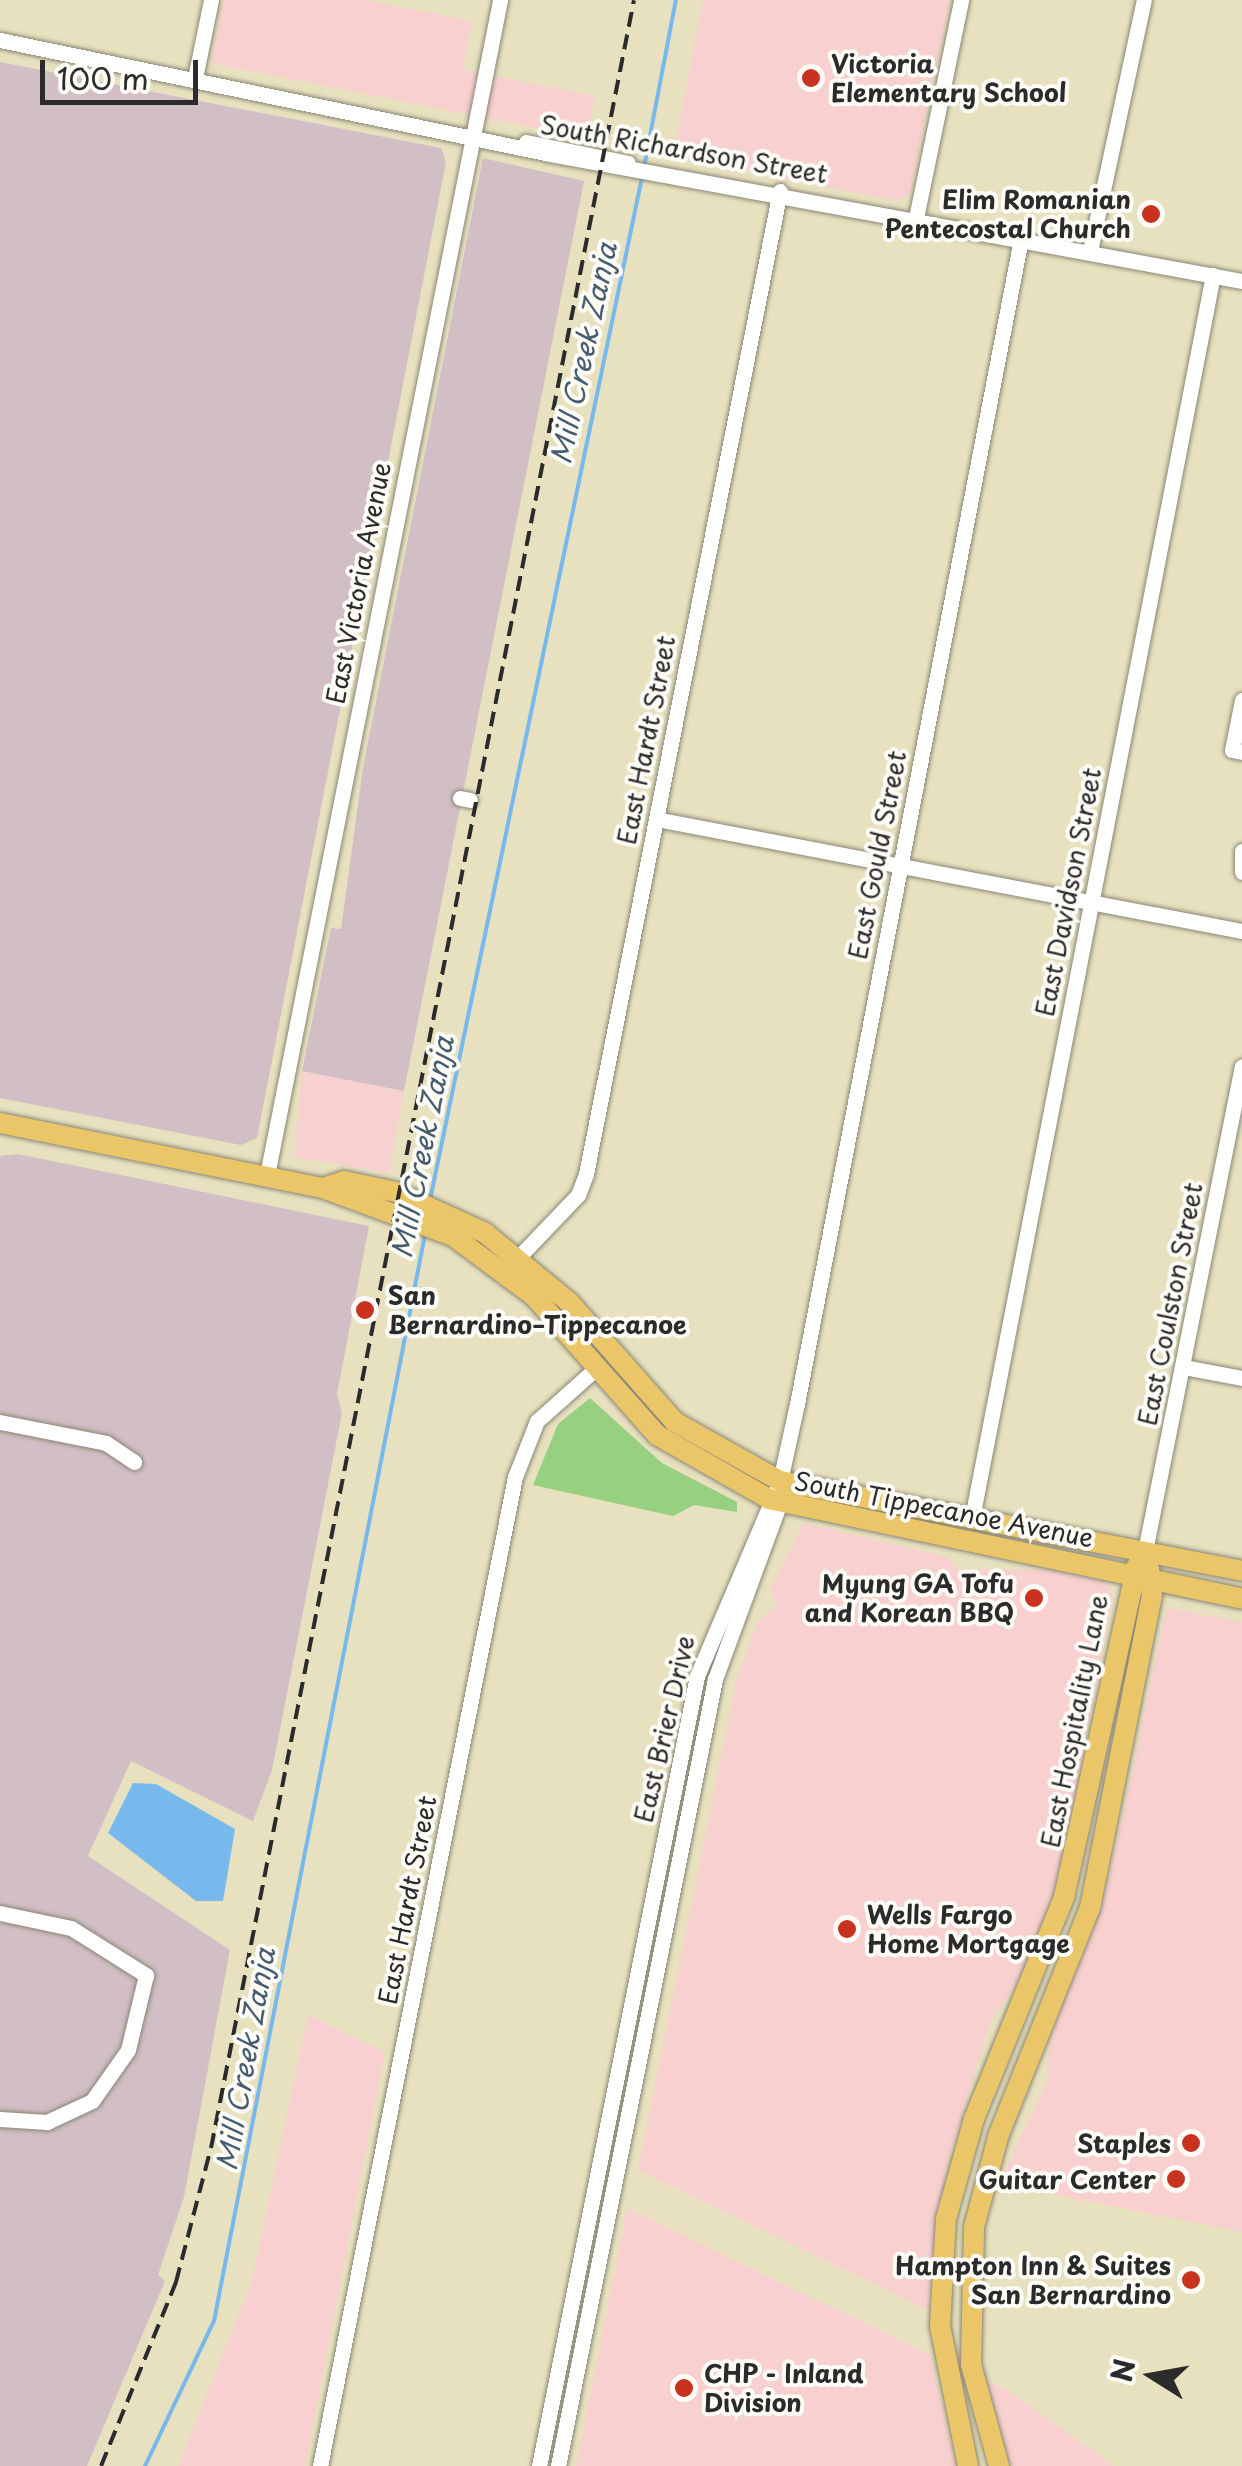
<!DOCTYPE html>
<html>
<head>
<meta charset="utf-8">
<style>
	body { margin:0 }
	#map { position:relative; width:1242px; height:2466px; overflow:hidden; background:#e7e1bf; font-family:"Playpen Sans",sans-serif }
	div>[style] { position:absolute }
	[style*='--x'] { left:calc(var(--x)*1px); top:calc(var(--y)*1px); width:calc(var(--w)*1px); rotate:calc(var(--a)*1deg) }
	.built>* { inset:0; background:#f7d0cf }
	.industrial>* { inset:0; background:#d2bec5 }
	.green>* { inset:0; background:#98d082 }
	.water>* { inset:0; background:#78b9ed }
	.stream>* { height:4px; margin:-2px; padding:0 2px; transform-origin:2px; border-radius:2px; background:#78b9ed }
	.roads { filter:drop-shadow(0 0 2px #898675) drop-shadow(0 0 2px #898675) }
	.minor>* { height:15px; margin:-7.5px; padding:0 7.5px; transform-origin:7.5px; border-radius:7.5px; background:#fff }
	.major>* { height:20px; margin:-10px; padding:0 10px; transform-origin:10px; border-radius:10px; background:#ebc669 }
	.rail>* { height:4px; margin-top:-2px; transform-origin:0; background:repeating-linear-gradient(90deg,#2b2b2b 0 15px,transparent 0 23px) }
	.dots>* { width:28px; height:28px; translate:-50% -50%; box-sizing:border-box; border:5px solid #fdfcf7; border-radius:50% }
	span { translate:-50% -50%; white-space:nowrap; text-align:center; line-height:1.15; -webkit-text-stroke:8px #fdfcf7; paint-order:stroke }
	.poi-label { font-size:25px; color:#2b2b2b; font-weight:700 }
	.left { translate:0 -50%; text-align:left }
	.right { translate:-100% -50%; text-align:right }
	.street-label { font-size:25px; color:#2b2b2b }
	.water-label { font-size:28px; color:#465d6f; font-style:italic }
	.north { position:absolute; left:1102px; top:2326px; width:100px; height:100px; -webkit-text-stroke:8px #fdfcf7; paint-order:stroke; rotate:281deg; font-size:28px; font-weight:700; line-height:40px; text-align:center; color:#2b2b2b }
	.north::after { content:''; display:block; margin:auto; width:35px; height:45px; background:#2b2b2b; clip-path:polygon(50% 0,100% 100%,50% 72%,0 100%) }
	.scale { position:absolute; left:40px; top:60px; width:158px; height:45px; box-sizing:border-box; border:5px solid #2b2b2b; border-top:0; padding-left:12px; font-size:30px; line-height:35px; white-space:nowrap; color:#2b2b2b; -webkit-text-stroke:8px #fdfcf7; paint-order:stroke }
</style>
</head>
<body>
<div id="map">
	<div class="built">
		<i style="clip-path:polygon(223px 0,364px 0,472px 21px,463px 70px,595px 96px,587px 138px,211px 63px)"></i>
		<i style="clip-path:polygon(703px 0,950px 0,910px 193px,897px 201px,673px 156px)"></i>
		<i style="clip-path:polygon(302px 1071px,404px 1091px,389px 1173px,294px 1157px)"></i>
		<i style="clip-path:polygon(804px 1523px,948px 1557px,957px 1569px,1051px 1570px,1107px 1582px,1113px 1595px,1057px 1885px,1022px 1975px,991px 2020px,946px 2167px,928px 2310px,638px 2170px,737px 1677px,758px 1622px,777px 1604px,769px 1590px)"></i>
		<i style="clip-path:polygon(1167px 1608px,1242px 1622px,1242px 2232px,999px 2184px,1047px 2081px,1050px 2038px,1108px 1883px)"></i>
		<i style="clip-path:polygon(308px 2015px,385px 2052px,305px 2466px,178px 2466px,251px 2283px)"></i>
		<i style="clip-path:polygon(627px 2208px,930px 2355px,956px 2466px,576px 2466px)"></i>
		<i style="clip-path:polygon(987px 2380px,1015px 2395px,1113px 2466px,1012px 2466px)"></i>
	</div>
	<div class="industrial">
		<i style="clip-path:polygon(0 62px,441px 148px,446px 162px,257px 1138px,241px 1145px,0 1098px)"></i>
		<i style="clip-path:polygon(483px 158px,584px 181px,404px 1091px,302px 1071px,331px 928px,341px 929px,363px 768px)"></i>
		<i style="clip-path:polygon(18px 1154px,369px 1226px,337px 1394px,342px 1413px,272px 1770px,253px 1821px,131px 1761px,88px 1856px,230px 1950px,184px 2197px,158px 2275px,165px 2281px,87px 2466px,0 2466px,0 1156px)"></i>
	</div>
	<div class="green">
		<i style="clip-path:polygon(590px 1398px,662px 1463px,737px 1502px,737px 1512px,694px 1505px,673px 1516px,533px 1485px,558px 1424px)"></i>
	</div>
	<div class="water">
		<i style="clip-path:polygon(133px 1783px,156px 1784px,235px 1829px,223px 1901px,196px 1901px,108px 1833px)"></i>
	</div>
	<div class="stream">
		<i style="--x:644;--y:167;--w:170;--a:-79.2"></i>
		<i style="--x:430;--y:1200;--w:1045;--a:-78.29"></i>
		<i style="--x:145;--y:2466;--w:161;--a:-64.6"></i>
		<i style="--x:214;--y:2321;--w:1107;--a:-79.01"></i>
	</div>
	<div class="roads">
		<div class="minor">
			<i style="--x:0;--y:40;--w:557;--a:11.71"></i>
			<i style="--x:545;--y:153;--w:709;--a:10.41"></i>
			<i style="--x:195;--y:78;--w:80;--a:-78.4"></i>
			<i style="--x:526;--y:142;--w:104;--a:11.6"></i>
			<i style="--x:916;--y:218;--w:223;--a:-78.3"></i>
			<i style="--x:1090;--y:251;--w:257;--a:-77.9"></i>
			<i style="--x:1242;--y:700;--w:51;--a:101.3"></i>
			<i style="--x:1232;--y:750;--w:10;--a:11"></i>
			<i style="--x:460;--y:798;--w:10;--a:11"></i>
			<i style="--x:656;--y:819;--w:597;--a:10.82"></i>
			<i style="--x:1242;--y:851;--w:21;--a:90"></i>
			<i style="--x:267;--y:1175;--w:1198;--a:-78.78"></i>
			<i style="--x:511;--y:1265;--w:97;--a:-46.3"></i>
			<i style="--x:578;--y:1195;--w:22;--a:-69"></i>
			<i style="--x:586;--y:1174;--w:1002;--a:-78.84"></i>
			<i style="--x:1184;--y:1367;--w:59;--a:10.7"></i>
			<i style="--x:0;--y:1422;--w:108;--a:11.2"></i>
			<i style="--x:106;--y:1443;--w:34;--a:34"></i>
			<i style="--x:972;--y:1518;--w:1266;--a:-79.03"></i>
			<i style="--x:1145;--y:1551;--w:494;--a:-78.7"></i>
			<i style="--x:0;--y:1913;--w:73;--a:11.9"></i>
			<i style="--x:71;--y:1928;--w:89;--a:32.1"></i>
			<i style="--x:146;--y:1975;--w:77;--a:103.5"></i>
			<i style="--x:128;--y:2050;--w:62;--a:125.2"></i>
			<i style="--x:92;--y:2101;--w:50;--a:155"></i>
			<i style="--x:47;--y:2122;--w:47;--a:-176.3"></i>
			<i style="--x:320;--y:2466;--w:1008;--a:-78.85"></i>
			<i style="--x:515;--y:1477;--w:60;--a:-68.6"></i>
			<i style="--x:537;--y:1421;--w:76;--a:-41.8"></i>
			<i style="--x:539;--y:2466;--w:806;--a:-78.69"></i>
			<i style="--x:697;--y:1676;--w:212;--a:-66.9"></i>
			<i style="--x:780;--y:1481;--w:79;--a:-77.6"></i>
			<i style="--x:797;--y:1404;--w:1186;--a:-79.12"></i>
			<i style="--x:558;--y:2466;--w:803;--a:-78.72"></i>
			<i style="--x:715;--y:1679;--w:197;--a:-69.8"></i>
		</div>
		<div class="major">
			<i style="--x:0;--y:1123;--w:329;--a:11.4"></i>
			<i style="--x:323;--y:1188;--w:139;--a:20.3"></i>
			<i style="--x:453;--y:1236;--w:102;--a:36.6"></i>
			<i style="--x:535;--y:1297;--w:184;--a:48.5"></i>
			<i style="--x:657;--y:1435;--w:129;--a:29.7"></i>
			<i style="--x:769;--y:1499;--w:483;--a:11.9"></i>
			<i style="--x:323;--y:1188;--w:22;--a:-18"></i>
			<i style="--x:344;--y:1181;--w:53;--a:11.9"></i>
			<i style="--x:396;--y:1192;--w:98;--a:24.7"></i>
			<i style="--x:485;--y:1233;--w:110;--a:39.5"></i>
			<i style="--x:570;--y:1303;--w:159;--a:48.6"></i>
			<i style="--x:675;--y:1422;--w:120;--a:29.3"></i>
			<i style="--x:780;--y:1481;--w:471;--a:11"></i>
			<i style="--x:968;--y:2466;--w:143;--a:-101.3"></i>
			<i style="--x:940;--y:2326;--w:107;--a:-86.8"></i>
			<i style="--x:946;--y:2219;--w:104;--a:-74.4"></i>
			<i style="--x:974;--y:2119;--w:240;--a:-67.9"></i>
			<i style="--x:1064;--y:1897;--w:339;--a:-77.6"></i>
			<i style="--x:999;--y:2466;--w:106;--a:-105.4"></i>
			<i style="--x:971;--y:2364;--w:137;--a:-88.7"></i>
			<i style="--x:974;--y:2227;--w:96;--a:-75"></i>
			<i style="--x:999;--y:2134;--w:244;--a:-68.1"></i>
			<i style="--x:1090;--y:1908;--w:318;--a:-78.8"></i>
			<i style="--x:1152;--y:1596;--w:28;--a:-96"></i>
		</div>
	</div>
	<div class="rail">
		<i style="--x:101;--y:2466;--w:199;--a:-67.8"></i>
		<i style="--x:176;--y:2282;--w:138;--a:-75.4"></i>
		<i style="--x:211;--y:2148;--w:2189;--a:-78.86"></i>
	</div>
	<div class="dots">
		<i style="left:811px;top:78px;background:#c8321e"></i>
		<i style="left:1151px;top:214px;background:#c8321e"></i>
		<i style="left:365px;top:1310px;background:#c8321e"></i>
		<i style="left:1034px;top:1598px;background:#c8321e"></i>
		<i style="left:847px;top:1929px;background:#c8321e"></i>
		<i style="left:1191px;top:2143px;background:#c8321e"></i>
		<i style="left:1176px;top:2179px;background:#c8321e"></i>
		<i style="left:1191px;top:2280px;background:#c8321e"></i>
		<i style="left:684px;top:2388px;background:#c8321e"></i>
	</div>
	<div class="poi-label">
		<span class="left" style="left:831px;top:78px">Victoria<br>Elementary School</span>
		<span class="right" style="left:1131px;top:214px">Elim Romanian<br>Pentecostal Church</span>
		<span class="left" style="left:388px;top:1310px">San<br>Bernardino–Tippecanoe</span>
		<span class="right" style="left:1014px;top:1598px">Myung GA Tofu<br>and Korean BBQ</span>
		<span class="left" style="left:867px;top:1929px">Wells Fargo<br>Home Mortgage</span>
		<span class="right" style="left:1171px;top:2143px">Staples</span>
		<span class="right" style="left:1156px;top:2179px">Guitar Center</span>
		<span class="right" style="left:1171px;top:2280px">Hampton Inn &amp; Suites<br>San Bernardino</span>
		<span class="left" style="left:704px;top:2388px">CHP - Inland<br>Division</span>
	</div>
	<div class="street-label">
		<span style="left:684px;top:149px;rotate:10deg">South Richardson Street</span>
		<span style="left:358px;top:583px;rotate:-79deg">East Victoria Avenue</span>
		<span style="left:646px;top:740px;rotate:-79deg">East Hardt Street</span>
		<span style="left:877px;top:855px;rotate:-79deg">East Gould Street</span>
		<span style="left:1068px;top:892px;rotate:-79deg">East Davidson Street</span>
		<span style="left:1170px;top:1304px;rotate:-79deg">East Coulston Street</span>
		<span style="left:944px;top:1509px;rotate:11deg">South Tippecanoe Avenue</span>
		<span style="left:1074px;top:1721px;rotate:-79deg">East Hospitality Lane</span>
		<span style="left:664px;top:1729px;rotate:-77deg">East Brier Drive</span>
		<span style="left:407px;top:1900px;rotate:-79deg">East Hardt Street</span>
	</div>
	<div class="water-label">
		<span style="left:583px;top:353px;rotate:-78deg">Mill Creek Zanja</span>
		<span style="left:422px;top:1147px;rotate:-79deg">Mill Creek Zanja</span>
		<span style="left:245px;top:2059px;rotate:-80deg">Mill Creek Zanja</span>
	</div>
	<div class="north">N</div>
	<div class="scale">100 m</div>
</div>
</body>
</html>
